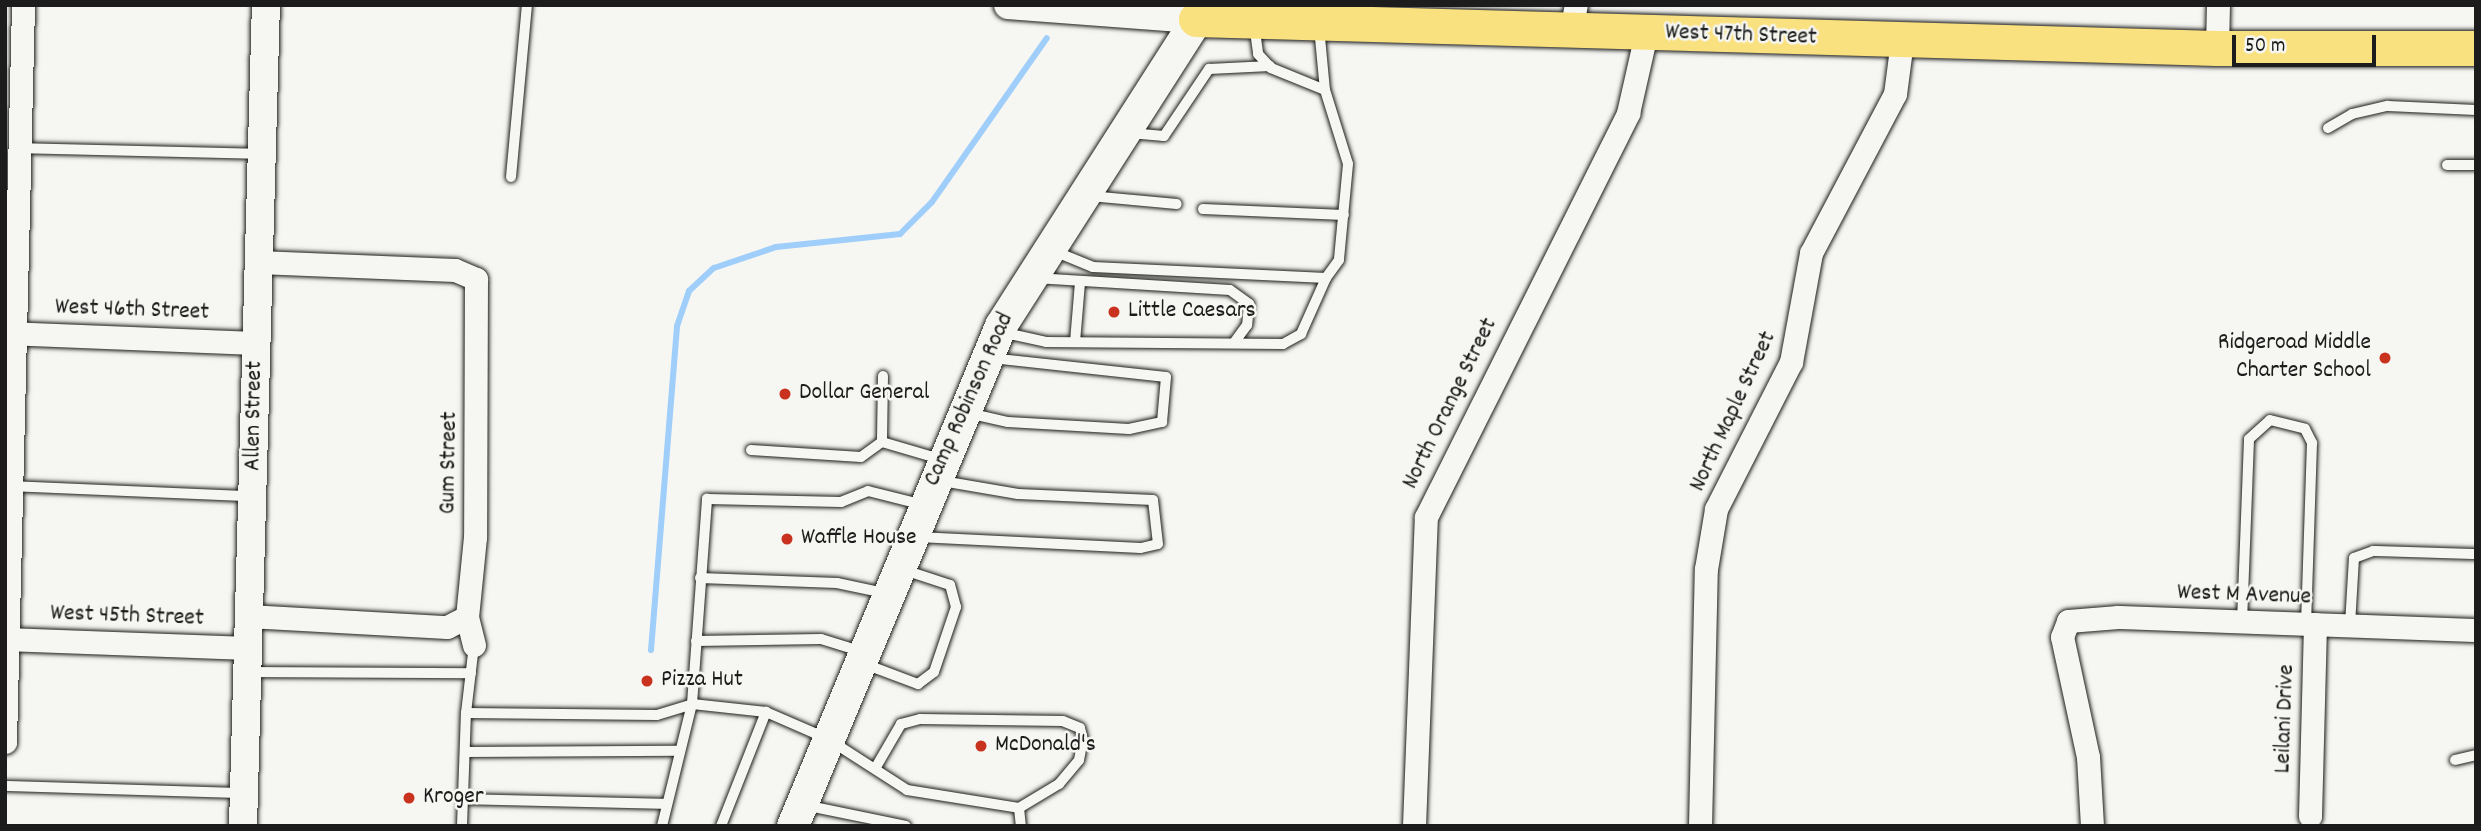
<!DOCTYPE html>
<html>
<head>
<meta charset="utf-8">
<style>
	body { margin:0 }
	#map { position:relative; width:2481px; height:831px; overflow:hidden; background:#f6f6f2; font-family:Dekko,sans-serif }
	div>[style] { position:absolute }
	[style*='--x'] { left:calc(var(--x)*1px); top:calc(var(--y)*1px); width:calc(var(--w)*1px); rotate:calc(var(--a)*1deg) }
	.stream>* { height:6px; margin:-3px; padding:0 3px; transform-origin:3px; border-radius:3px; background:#9fcefb }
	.roads { filter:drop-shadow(0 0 2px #1c1c1c) drop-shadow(0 0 2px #1c1c1c) }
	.service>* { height:10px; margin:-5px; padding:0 5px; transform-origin:5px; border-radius:5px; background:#f6f6f2 }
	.minor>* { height:23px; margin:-11.5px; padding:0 11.5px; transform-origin:11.5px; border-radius:11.5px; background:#f6f6f2 }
	.tertiary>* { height:28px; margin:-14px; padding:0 14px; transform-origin:14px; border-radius:14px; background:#f6f6f2 }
	.secondary>* { height:32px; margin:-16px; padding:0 16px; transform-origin:16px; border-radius:16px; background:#f6f6f2 }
	.primary>* { height:35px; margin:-17.5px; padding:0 17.5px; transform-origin:17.5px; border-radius:17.5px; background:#fae180 }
	.dots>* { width:19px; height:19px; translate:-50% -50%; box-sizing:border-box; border:4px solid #f6f6f2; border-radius:50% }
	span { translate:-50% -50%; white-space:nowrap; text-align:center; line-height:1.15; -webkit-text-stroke:5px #f6f6f2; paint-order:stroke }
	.street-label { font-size:24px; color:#1c1c1c }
	.poi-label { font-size:24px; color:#1c1c1c }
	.left { translate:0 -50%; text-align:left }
	.right { translate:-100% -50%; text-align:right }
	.frame { position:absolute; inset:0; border:7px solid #1c1c1c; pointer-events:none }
	.scale { position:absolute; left:2232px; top:35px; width:144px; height:32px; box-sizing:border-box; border:4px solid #1c1c1c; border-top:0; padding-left:9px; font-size:21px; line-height:24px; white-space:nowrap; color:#1c1c1c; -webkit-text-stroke:5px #f6f6f2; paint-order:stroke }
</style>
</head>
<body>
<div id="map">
	<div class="stream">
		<i style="--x:651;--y:650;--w:325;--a:-85.4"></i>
		<i style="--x:677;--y:326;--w:37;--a:-71"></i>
		<i style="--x:689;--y:291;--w:34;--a:-43"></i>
		<i style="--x:714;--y:268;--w:65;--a:-18.7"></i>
		<i style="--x:776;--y:247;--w:125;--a:-6"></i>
		<i style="--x:900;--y:234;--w:45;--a:-45"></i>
		<i style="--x:932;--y:202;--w:200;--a:-55"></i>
	</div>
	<div class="roads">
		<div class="service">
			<i style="--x:1254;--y:24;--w:30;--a:82"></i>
			<i style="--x:1258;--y:54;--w:19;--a:47"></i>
			<i style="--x:1271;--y:68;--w:58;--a:22.2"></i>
			<i style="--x:1319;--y:27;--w:63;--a:84.6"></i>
			<i style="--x:1325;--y:90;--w:77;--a:72.7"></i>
			<i style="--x:1348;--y:164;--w:96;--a:95.4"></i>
			<i style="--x:1339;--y:260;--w:22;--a:126"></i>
			<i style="--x:2328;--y:128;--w:28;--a:-30"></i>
			<i style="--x:2352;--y:114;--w:37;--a:-13"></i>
			<i style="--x:2388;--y:106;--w:88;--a:2.6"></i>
			<i style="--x:1130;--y:133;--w:34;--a:5"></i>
			<i style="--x:1164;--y:136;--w:81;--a:-56.1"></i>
			<i style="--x:1209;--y:69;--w:61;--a:-2.8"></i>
			<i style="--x:19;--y:148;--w:242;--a:1.4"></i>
			<i style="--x:2447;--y:165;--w:29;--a:0"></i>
			<i style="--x:511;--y:177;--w:173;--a:-84.7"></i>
			<i style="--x:1090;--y:196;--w:87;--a:5.3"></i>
			<i style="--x:1203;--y:209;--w:141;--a:2.4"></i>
			<i style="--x:1035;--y:278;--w:195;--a:3.5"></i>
			<i style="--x:1230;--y:290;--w:24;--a:36"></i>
			<i style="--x:1249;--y:304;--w:21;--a:95"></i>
			<i style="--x:1247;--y:325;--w:22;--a:126"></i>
			<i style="--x:1001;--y:332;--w:46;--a:12.5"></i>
			<i style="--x:1046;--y:342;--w:237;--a:0.5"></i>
			<i style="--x:1283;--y:344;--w:21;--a:-29"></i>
			<i style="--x:1301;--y:334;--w:61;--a:-65.9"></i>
			<i style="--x:1326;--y:278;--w:233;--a:-177.3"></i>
			<i style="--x:1093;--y:267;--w:42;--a:-157.7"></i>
			<i style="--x:1075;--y:342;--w:60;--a:-85.2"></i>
			<i style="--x:883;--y:376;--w:66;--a:90.9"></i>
			<i style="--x:882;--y:442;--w:64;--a:16.4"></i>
			<i style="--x:968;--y:413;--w:41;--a:12.7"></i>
			<i style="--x:1008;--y:422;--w:121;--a:3.3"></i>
			<i style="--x:1129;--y:429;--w:34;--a:-12"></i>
			<i style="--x:1162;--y:422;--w:45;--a:-84.9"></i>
			<i style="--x:1166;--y:377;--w:175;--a:-173.8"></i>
			<i style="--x:751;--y:450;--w:110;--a:3.6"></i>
			<i style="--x:861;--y:457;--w:26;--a:-36"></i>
			<i style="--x:8;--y:486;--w:243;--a:2.4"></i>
			<i style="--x:918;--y:537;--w:223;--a:2.8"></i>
			<i style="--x:1141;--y:548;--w:17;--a:-13"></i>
			<i style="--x:1158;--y:544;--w:44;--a:-96.5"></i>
			<i style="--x:1153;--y:500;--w:135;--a:-177.5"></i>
			<i style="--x:1018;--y:494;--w:77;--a:-170.3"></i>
			<i style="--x:700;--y:578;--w:137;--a:2.1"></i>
			<i style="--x:837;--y:583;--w:49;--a:11.8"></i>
			<i style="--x:2242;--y:622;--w:183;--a:-87.8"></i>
			<i style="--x:2249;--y:439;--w:28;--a:-42"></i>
			<i style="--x:2270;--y:420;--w:36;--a:14"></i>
			<i style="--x:2305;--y:429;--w:16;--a:63"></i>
			<i style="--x:2312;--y:443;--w:180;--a:91.9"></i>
			<i style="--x:2350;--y:625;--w:67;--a:-86.6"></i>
			<i style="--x:2354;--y:558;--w:20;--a:-20"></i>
			<i style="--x:2373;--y:551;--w:103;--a:1.7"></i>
			<i style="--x:696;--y:641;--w:125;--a:-0.9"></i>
			<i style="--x:821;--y:639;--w:44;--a:17.2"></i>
			<i style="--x:474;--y:645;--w:68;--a:96.7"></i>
			<i style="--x:466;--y:713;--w:191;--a:0.6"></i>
			<i style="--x:657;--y:715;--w:37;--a:-17"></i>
			<i style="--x:862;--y:663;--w:60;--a:20.6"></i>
			<i style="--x:918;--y:684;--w:20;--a:-37"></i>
			<i style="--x:934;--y:672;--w:69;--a:-71.3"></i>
			<i style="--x:956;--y:607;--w:23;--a:-105"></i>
			<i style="--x:950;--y:585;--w:48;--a:-161.9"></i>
			<i style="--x:250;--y:672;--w:221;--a:0.3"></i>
			<i style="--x:766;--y:712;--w:74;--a:-173.8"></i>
			<i style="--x:692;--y:704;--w:206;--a:-85.8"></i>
			<i style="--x:707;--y:499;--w:134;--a:1.3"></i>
			<i style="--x:841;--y:502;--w:29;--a:-22"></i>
			<i style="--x:868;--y:491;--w:58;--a:14"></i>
			<i style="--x:465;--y:752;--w:215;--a:-0.3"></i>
			<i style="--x:2455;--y:760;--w:22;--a:-13"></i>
			<i style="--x:5;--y:786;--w:237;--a:1.7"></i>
			<i style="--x:463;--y:799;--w:203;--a:1.4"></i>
			<i style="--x:804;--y:805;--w:104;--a:11.6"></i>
			<i style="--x:1019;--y:808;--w:18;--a:84"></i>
			<i style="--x:462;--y:826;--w:113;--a:-88"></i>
			<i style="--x:662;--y:826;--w:126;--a:-76.2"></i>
			<i style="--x:721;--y:826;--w:123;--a:-68.5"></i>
			<i style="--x:766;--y:712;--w:68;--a:23.5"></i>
			<i style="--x:828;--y:739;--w:94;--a:32.8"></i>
			<i style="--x:907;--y:790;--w:113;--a:9.1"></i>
			<i style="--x:1019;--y:808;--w:47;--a:-31"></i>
			<i style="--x:1059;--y:784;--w:31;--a:-50"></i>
			<i style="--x:1079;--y:760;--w:20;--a:-79"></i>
			<i style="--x:1083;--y:740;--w:12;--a:-104"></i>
			<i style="--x:1080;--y:728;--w:18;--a:-158"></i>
			<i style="--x:1063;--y:721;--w:143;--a:-179.2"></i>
			<i style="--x:920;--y:719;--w:20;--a:165"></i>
			<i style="--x:901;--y:724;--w:50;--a:120.2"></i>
		</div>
		<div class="minor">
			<i style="--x:1571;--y:32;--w:27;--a:-80"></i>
			<i style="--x:2217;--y:48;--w:43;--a:-88.7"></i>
			<i style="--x:258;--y:262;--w:197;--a:2.3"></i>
			<i style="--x:455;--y:270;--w:23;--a:23"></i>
			<i style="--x:476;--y:279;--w:258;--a:90.2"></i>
			<i style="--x:475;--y:537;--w:80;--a:95.7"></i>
			<i style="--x:467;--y:617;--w:29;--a:76"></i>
			<i style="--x:5;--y:333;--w:251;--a:2.3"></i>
			<i style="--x:248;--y:616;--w:199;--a:3.2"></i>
			<i style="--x:447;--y:627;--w:22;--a:-27"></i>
			<i style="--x:5;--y:639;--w:243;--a:2.1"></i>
			<i style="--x:5;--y:742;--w:737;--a:-88.6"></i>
			<i style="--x:2310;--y:816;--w:192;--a:-88.5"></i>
			<i style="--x:1414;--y:826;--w:309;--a:-87.8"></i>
			<i style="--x:1426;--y:517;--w:452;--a:-63.4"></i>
			<i style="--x:1628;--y:113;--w:81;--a:-77.2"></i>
			<i style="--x:1700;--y:826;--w:257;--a:-88.7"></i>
			<i style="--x:1706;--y:569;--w:61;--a:-80.5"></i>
			<i style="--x:1716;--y:509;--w:165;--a:-63"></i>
			<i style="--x:1791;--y:362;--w:111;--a:-79.6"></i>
			<i style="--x:1811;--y:253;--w:180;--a:-62.2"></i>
			<i style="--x:1895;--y:94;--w:53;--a:-82.5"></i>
			<i style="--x:2092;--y:826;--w:69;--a:-93.3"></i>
			<i style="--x:2088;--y:757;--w:123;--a:-102.2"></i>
			<i style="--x:2062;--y:637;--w:17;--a:-69"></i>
			<i style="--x:2068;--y:621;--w:50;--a:-4.6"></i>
			<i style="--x:2118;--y:617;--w:358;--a:2.1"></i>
		</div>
		<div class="tertiary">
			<i style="--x:1008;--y:5;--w:189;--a:4.3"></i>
			<i style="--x:243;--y:826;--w:821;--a:-88.4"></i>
		</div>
		<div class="secondary">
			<i style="--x:793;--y:826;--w:542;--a:-67.41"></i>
			<i style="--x:1001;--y:326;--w:381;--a:-57.4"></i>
		</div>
		<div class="primary">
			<i style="--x:1196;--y:19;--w:1021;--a:1.63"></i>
			<i style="--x:2217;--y:48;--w:259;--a:0"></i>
		</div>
	</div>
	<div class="dots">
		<i style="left:1114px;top:312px;background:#c8321e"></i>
		<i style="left:2385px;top:358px;background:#c8321e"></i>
		<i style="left:785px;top:394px;background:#c8321e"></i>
		<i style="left:787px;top:539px;background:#c8321e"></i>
		<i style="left:647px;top:681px;background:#c8321e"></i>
		<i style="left:981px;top:746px;background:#c8321e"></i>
		<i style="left:409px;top:798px;background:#c8321e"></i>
	</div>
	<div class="street-label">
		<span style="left:1741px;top:36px;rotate:2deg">West 47th Street</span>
		<span style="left:132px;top:311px;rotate:2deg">West 46th Street</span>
		<span style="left:970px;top:400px;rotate:-66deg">Camp Robinson Road</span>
		<span style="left:1451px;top:404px;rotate:-64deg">North Orange Street</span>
		<span style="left:1734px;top:412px;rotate:-65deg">North Maple Street</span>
		<span style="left:255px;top:416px;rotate:-89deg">Allen Street</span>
		<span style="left:450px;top:463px;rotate:-89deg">Gum Street</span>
		<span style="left:2244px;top:596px;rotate:2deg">West M Avenue</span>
		<span style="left:127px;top:617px;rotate:2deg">West 45th Street</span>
		<span style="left:2286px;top:719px;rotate:-88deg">Leilani Drive</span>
	</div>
	<div class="poi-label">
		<span class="left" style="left:1128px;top:312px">Little Caesars</span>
		<span class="right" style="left:2371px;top:358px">Ridgeroad Middle<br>Charter School</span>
		<span class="left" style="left:799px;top:394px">Dollar General</span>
		<span class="left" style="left:801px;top:539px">Waffle House</span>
		<span class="left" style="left:661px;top:681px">Pizza Hut</span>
		<span class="left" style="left:995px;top:746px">McDonald's</span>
		<span class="left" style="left:423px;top:798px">Kroger</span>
	</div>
	<div class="frame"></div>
	<div class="scale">50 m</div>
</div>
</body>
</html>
